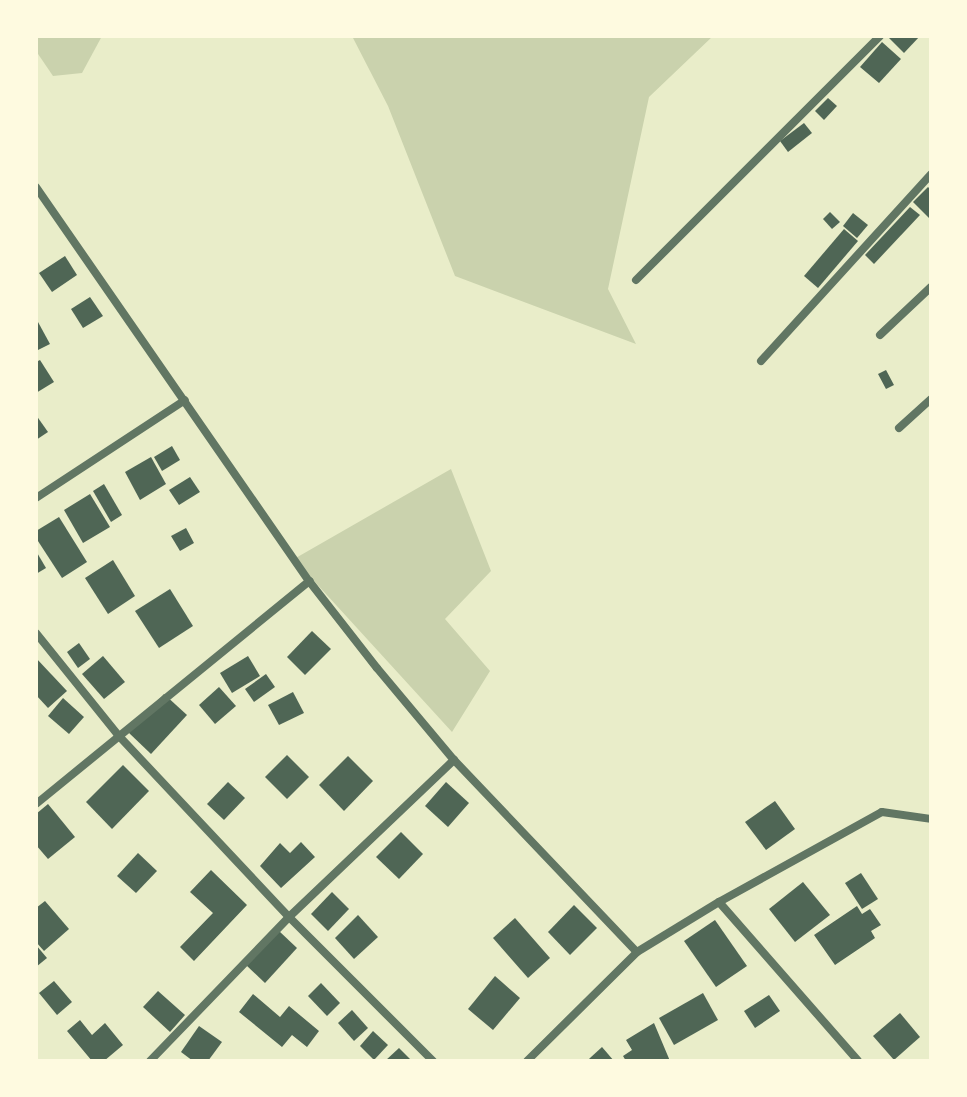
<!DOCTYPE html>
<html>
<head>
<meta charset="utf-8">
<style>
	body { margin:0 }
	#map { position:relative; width:967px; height:1097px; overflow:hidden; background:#e9edc9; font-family:Inter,sans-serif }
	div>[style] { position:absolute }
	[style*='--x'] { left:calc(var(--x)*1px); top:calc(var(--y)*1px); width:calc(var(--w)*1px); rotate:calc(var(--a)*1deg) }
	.green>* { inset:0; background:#cad2ad }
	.building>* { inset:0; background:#4f6655 }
	.minor>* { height:8px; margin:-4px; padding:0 4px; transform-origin:4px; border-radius:4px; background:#617663 }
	span { translate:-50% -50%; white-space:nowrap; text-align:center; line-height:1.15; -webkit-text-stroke:8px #fefae0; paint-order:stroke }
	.frame { position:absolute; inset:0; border:38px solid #fefae0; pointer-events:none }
</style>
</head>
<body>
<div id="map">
	<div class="green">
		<i style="clip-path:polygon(36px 36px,102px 36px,82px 73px,53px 76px,36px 51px)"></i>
		<i style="clip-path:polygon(352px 36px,713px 36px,649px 97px,608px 289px,636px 344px,455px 276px,388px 106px)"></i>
		<i style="clip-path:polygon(451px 469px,491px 571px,445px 619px,490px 671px,452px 732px,294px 559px)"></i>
	</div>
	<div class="building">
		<i style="clip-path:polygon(887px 36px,920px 36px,904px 53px)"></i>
		<i style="clip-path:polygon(882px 42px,901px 59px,879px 83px,860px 67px)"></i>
		<i style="clip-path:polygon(828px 98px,837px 106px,824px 120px,815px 111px)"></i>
		<i style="clip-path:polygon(804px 123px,812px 133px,788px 152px,780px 141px)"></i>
		<i style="clip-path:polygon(928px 187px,931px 190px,931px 220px,913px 202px)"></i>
		<i style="clip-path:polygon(910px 207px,920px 215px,874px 264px,865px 255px)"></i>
		<i style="clip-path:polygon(830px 212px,840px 222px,832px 229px,823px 219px)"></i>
		<i style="clip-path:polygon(853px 213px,868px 225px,857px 238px,843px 226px)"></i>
		<i style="clip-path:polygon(844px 229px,858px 241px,818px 288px,804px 276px)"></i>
		<i style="clip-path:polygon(65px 256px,77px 275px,52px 292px,39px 273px)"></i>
		<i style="clip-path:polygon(90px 297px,103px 316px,83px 328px,71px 309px)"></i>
		<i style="clip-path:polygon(38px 322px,50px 344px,36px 351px,36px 324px)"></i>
		<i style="clip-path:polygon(40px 360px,54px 382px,36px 393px,36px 362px)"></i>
		<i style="clip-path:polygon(886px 370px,894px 385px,886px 389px,878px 374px)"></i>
		<i style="clip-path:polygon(36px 415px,48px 432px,36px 440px)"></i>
		<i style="clip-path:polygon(172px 446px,180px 460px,162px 471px,154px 457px)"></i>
		<i style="clip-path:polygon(151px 457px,166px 484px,140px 500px,125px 472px)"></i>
		<i style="clip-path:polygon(190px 477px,200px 492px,179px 505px,169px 490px)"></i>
		<i style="clip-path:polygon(104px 484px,122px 515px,111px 522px,93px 491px)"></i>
		<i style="clip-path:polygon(90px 494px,110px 527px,83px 543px,64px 510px)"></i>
		<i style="clip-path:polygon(59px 517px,87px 562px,62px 578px,36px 538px,36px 531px)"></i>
		<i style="clip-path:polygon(186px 528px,194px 543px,180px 551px,171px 536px)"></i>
		<i style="clip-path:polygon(36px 551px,46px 568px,36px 574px)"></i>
		<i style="clip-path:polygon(113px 560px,135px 596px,108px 614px,85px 578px)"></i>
		<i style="clip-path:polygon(170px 589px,193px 626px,159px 648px,135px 611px)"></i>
		<i style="clip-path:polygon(312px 631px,331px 649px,305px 675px,287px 657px)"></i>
		<i style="clip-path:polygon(79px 643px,90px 659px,78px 668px,67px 652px)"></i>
		<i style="clip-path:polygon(103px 656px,125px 682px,104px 699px,82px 674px)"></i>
		<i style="clip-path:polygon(248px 656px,260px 676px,232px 693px,220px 673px)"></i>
		<i style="clip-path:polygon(36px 658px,67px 691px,48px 708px,36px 695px)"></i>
		<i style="clip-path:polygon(266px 674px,275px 687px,254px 702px,245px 689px)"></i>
		<i style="clip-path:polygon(219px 687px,236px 706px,215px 724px,199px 705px)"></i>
		<i style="clip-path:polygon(293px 692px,304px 713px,279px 725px,268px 705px)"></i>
		<i style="clip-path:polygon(164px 694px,187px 715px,151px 754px,128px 732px)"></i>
		<i style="clip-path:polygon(63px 698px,84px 717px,69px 734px,48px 716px)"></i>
		<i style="clip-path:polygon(287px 755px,309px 777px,287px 799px,265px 777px)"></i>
		<i style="clip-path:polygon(348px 756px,373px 781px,344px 811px,319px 785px)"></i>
		<i style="clip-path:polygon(123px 765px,149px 791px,112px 829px,86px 802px)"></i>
		<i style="clip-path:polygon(228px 782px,245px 798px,224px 820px,207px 804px)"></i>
		<i style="clip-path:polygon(446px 782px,469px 803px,448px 827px,425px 806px)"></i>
		<i style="clip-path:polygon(775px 801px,795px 829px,766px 850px,745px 822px)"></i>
		<i style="clip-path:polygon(48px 804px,75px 837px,48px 859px,36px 845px,36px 814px)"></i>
		<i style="clip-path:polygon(401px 832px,423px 854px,399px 879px,376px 857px)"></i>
		<i style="clip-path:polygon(301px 842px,315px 857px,281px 888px,260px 866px,280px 843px,290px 853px)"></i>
		<i style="clip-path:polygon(138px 853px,157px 871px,136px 893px,117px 876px)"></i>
		<i style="clip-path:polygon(211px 870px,247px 905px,194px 961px,180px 947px,213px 913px,190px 892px)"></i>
		<i style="clip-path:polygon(861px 873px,878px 899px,862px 909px,845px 883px)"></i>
		<i style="clip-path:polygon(803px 882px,830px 915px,795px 942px,769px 909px)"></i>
		<i style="clip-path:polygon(332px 892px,349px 909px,328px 931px,311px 914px)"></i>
		<i style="clip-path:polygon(45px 901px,69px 929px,44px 951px,36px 942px,36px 908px)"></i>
		<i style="clip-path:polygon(574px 905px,597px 928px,570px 955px,548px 932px)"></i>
		<i style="clip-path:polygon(857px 906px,862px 914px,870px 909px,881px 925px,871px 931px,875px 938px,835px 965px,814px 935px)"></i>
		<i style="clip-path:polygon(358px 915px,378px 937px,354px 959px,335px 938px)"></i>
		<i style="clip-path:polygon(515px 918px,550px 958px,528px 978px,493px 938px)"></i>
		<i style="clip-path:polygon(715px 920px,747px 966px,716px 987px,684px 941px)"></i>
		<i style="clip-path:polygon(279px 931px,297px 948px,265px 983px,246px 965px)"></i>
		<i style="clip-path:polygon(36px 945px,47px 958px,36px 967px)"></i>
		<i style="clip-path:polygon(495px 976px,520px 998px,493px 1030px,468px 1009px)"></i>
		<i style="clip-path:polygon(54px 981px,72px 1002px,57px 1015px,39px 993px)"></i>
		<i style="clip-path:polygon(321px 983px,340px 1003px,327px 1016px,308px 996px)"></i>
		<i style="clip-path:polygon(158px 991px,185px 1015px,170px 1032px,143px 1007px)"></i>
		<i style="clip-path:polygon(703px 993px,718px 1020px,674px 1045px,659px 1018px)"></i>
		<i style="clip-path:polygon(253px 994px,280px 1017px,289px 1006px,319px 1031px,307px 1047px,292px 1035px,282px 1047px,239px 1012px)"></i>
		<i style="clip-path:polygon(769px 995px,780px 1011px,755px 1028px,744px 1011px)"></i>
		<i style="clip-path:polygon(352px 1010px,368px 1028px,354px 1041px,338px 1023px)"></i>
		<i style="clip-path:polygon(900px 1013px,920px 1037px,894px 1060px,873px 1036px)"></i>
		<i style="clip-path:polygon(80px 1020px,92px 1035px,105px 1023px,123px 1045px,104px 1061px,92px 1061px,67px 1031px)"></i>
		<i style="clip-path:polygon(654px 1023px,670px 1061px,626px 1061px,623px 1056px,632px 1050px,626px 1040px)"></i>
		<i style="clip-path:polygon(199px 1026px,222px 1042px,208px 1061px,193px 1061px,181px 1052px)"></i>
		<i style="clip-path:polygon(373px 1031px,388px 1045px,374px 1060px,360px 1046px)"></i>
		<i style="clip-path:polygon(602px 1047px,614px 1061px,587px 1061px,590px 1058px)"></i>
		<i style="clip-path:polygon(399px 1048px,412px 1061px,385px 1061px)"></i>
	</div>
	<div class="minor">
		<i style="--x:36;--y:187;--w:479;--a:55.3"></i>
		<i style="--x:309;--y:581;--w:110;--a:52"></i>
		<i style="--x:377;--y:668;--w:120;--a:50.1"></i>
		<i style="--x:454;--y:760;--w:265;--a:46.4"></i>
		<i style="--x:636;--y:280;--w:345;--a:-45"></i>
		<i style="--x:880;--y:335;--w:70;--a:-43.3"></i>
		<i style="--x:761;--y:361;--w:253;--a:-47.7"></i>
		<i style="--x:899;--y:428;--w:43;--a:-42.2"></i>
		<i style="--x:36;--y:498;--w:178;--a:-33.3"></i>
		<i style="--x:36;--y:633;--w:131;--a:51.2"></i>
		<i style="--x:118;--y:735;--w:250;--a:46.8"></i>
		<i style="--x:289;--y:917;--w:204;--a:45"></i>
		<i style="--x:36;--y:804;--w:353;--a:-39.2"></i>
		<i style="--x:719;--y:902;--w:211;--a:48.8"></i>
		<i style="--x:150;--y:1061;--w:200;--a:-46"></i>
		<i style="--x:289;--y:917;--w:228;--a:-43.6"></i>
		<i style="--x:527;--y:1061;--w:155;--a:-44.7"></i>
		<i style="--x:637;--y:952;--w:96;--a:-31.4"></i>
		<i style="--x:719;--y:902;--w:186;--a:-28.9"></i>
		<i style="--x:882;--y:812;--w:49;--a:8.1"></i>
	</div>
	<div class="frame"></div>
</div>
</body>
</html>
